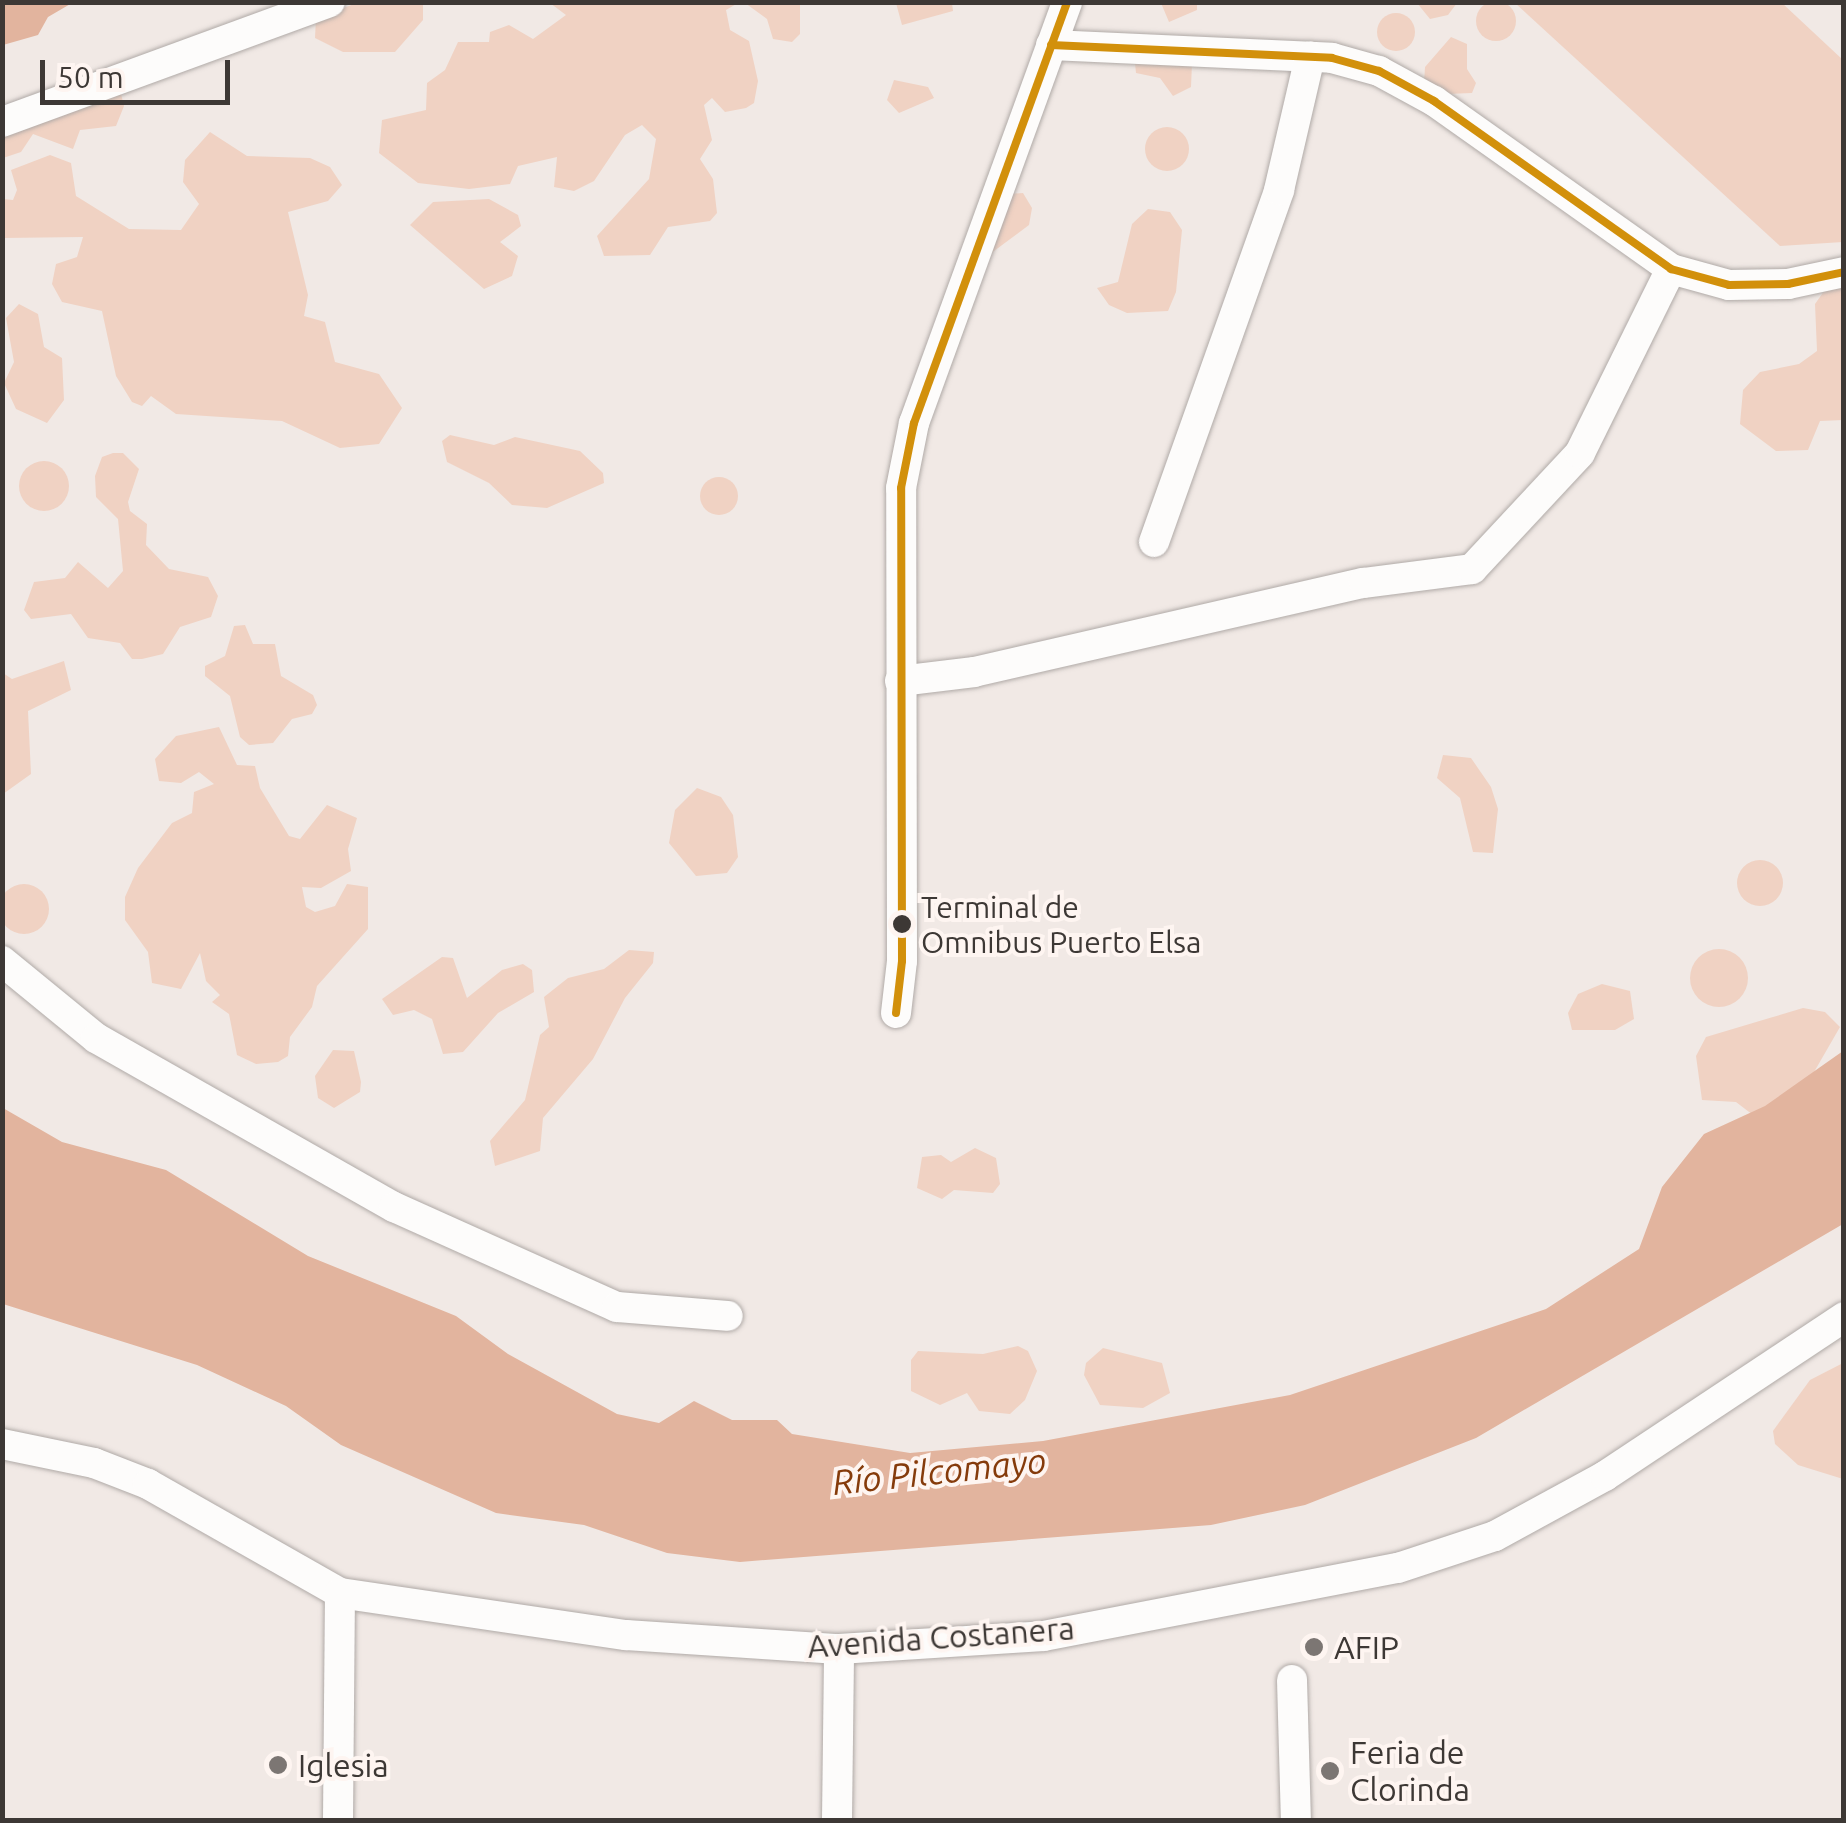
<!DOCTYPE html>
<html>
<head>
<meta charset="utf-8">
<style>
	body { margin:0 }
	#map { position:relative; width:1846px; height:1823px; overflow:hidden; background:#f1e9e5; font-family:Ubuntu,sans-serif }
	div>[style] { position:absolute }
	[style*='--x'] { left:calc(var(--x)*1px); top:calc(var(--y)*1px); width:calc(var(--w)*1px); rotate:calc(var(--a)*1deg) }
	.green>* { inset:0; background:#f0d2c3 }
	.round { border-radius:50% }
	.water>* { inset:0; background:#e2b49e }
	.roads { filter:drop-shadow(0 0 2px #b0aaa7) drop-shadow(0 0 2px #b0aaa7) }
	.minor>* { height:30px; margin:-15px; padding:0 15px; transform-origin:15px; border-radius:15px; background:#fdfcfb }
	.bus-1>* { height:8px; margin:-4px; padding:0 4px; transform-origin:4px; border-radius:4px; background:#d2900b }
	.dots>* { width:28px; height:28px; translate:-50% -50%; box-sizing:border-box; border:5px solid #fef5f1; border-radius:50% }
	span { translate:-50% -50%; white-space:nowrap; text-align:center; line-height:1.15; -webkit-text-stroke:8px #fef5f1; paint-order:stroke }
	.bus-label { font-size:30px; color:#3d3835 }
	.left { translate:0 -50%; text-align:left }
	.street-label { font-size:32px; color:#3d3835 }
	.poi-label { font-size:32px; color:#3d3835 }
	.water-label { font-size:35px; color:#853b0b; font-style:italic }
	.frame { position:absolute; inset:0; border:5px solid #3d3835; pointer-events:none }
	.scale { position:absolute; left:40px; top:60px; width:190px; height:45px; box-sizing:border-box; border:5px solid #3d3835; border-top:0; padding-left:12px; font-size:30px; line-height:35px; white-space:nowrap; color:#3d3835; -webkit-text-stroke:8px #fef5f1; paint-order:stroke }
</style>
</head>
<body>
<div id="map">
	<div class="green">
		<i class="round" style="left:1476px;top:1px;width:40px;height:40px"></i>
		<i style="clip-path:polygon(357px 3px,423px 3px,423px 20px,395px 52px,343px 52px,315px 38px,316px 18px)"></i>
		<i style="clip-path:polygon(550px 3px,738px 3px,726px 10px,730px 30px,749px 41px,758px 81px,754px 103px,746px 108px,725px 112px,712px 98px,704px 105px,712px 140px,700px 159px,713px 179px,717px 213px,710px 221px,668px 227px,650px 255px,604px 256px,597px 236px,649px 179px,656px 139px,642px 125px,625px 135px,594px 181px,574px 191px,554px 187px,557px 157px,518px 166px,510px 184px,469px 189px,418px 183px,379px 153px,382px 120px,426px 110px,427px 83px,445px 70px,458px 42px,489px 42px,490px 32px,509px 25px,533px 39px,566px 15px)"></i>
		<i style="clip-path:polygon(745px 3px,800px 3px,800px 34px,792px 42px,773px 39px,767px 19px)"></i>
		<i style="clip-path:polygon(896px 3px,952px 3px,953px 11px,902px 25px)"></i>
		<i style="clip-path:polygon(1161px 3px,1197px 3px,1197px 10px,1169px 22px)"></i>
		<i style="clip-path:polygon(1417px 3px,1457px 3px,1448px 15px,1430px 19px)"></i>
		<i style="clip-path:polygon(1515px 3px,1782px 3px,1843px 60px,1843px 242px,1780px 246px)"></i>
		<i class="round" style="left:1377px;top:13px;width:38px;height:38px"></i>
		<i style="clip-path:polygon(1451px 37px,1467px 44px,1467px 69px,1476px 83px,1472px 93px,1447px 94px,1424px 83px,1425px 67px)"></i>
		<i style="clip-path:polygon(1135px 63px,1192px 64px,1191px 87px,1173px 96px,1160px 78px,1136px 73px)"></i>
		<i style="clip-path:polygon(894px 80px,928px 87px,934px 98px,899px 113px,887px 100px)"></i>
		<i style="clip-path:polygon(120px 90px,124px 106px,116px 126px,80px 130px,73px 149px,33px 134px,21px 152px,3px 158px,2px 119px)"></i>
		<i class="round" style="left:1145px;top:127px;width:44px;height:44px"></i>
		<i style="clip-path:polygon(210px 132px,247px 156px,310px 158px,330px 167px,342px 185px,328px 201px,288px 212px,308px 295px,304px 316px,325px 322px,335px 362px,379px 374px,402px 408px,379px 444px,340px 448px,282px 421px,176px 414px,151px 396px,142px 406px,132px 402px,116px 376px,102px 311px,62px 302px,52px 284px,56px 264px,77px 257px,83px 237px,3px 238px,3px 199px,13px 200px,17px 190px,11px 170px,50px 155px,71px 163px,76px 196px,129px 229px,181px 230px,199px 204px,183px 182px,185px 160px)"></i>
		<i style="clip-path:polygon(1023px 193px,1032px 208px,1029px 225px,990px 254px,1009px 194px)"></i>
		<i style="clip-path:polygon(489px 199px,518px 215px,521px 226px,500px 242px,518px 256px,512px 276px,484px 289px,410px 225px,433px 202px)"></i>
		<i style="clip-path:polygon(1148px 209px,1170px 212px,1182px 230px,1176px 292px,1168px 311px,1127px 313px,1109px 305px,1097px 288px,1118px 282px,1132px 224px)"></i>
		<i style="clip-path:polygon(1827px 287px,1843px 287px,1843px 420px,1820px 421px,1808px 450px,1776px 451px,1740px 424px,1743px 390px,1760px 372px,1799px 364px,1817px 351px,1815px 304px)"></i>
		<i style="clip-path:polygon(19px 304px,38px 314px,44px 347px,62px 358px,64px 400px,47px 423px,16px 409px,4px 383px,14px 362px,6px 318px)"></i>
		<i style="clip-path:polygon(450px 435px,494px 445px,515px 437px,580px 451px,603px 473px,604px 483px,547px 508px,512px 505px,489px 483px,447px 462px,442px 441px)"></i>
		<i style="clip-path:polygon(113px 453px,123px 453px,139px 469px,128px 502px,130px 511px,147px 524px,146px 545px,169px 569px,208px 577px,218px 596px,211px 617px,180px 627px,163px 654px,142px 659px,132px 659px,120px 643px,88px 638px,71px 614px,31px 619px,24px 610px,34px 582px,65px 578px,78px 562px,108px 588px,123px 571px,118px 519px,96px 497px,95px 476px,102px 457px)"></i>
		<i class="round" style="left:19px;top:461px;width:50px;height:50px"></i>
		<i class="round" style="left:700px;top:477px;width:38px;height:38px"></i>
		<i style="clip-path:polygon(245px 625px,253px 644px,275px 644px,281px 676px,313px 695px,317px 705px,312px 714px,292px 719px,273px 743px,249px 745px,240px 737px,230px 696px,205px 676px,205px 666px,225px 656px,234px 626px)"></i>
		<i style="clip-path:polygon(64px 661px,71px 690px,28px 711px,31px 774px,3px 794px,3px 673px,12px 679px)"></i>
		<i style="clip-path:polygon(219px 727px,237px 765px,255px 766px,260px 788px,289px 836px,300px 839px,327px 805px,357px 818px,348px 849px,351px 871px,321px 888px,302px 887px,306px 907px,315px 912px,335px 906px,347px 884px,368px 887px,368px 929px,317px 986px,312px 1007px,290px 1037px,288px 1056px,278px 1062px,256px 1064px,237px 1055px,229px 1014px,212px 1002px,220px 995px,206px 981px,200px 953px,181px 989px,152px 983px,148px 952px,125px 920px,125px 897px,138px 868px,172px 823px,192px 813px,194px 792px,214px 784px,199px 772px,181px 783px,159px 781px,155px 759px,176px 736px)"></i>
		<i style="clip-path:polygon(1443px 755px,1471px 758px,1491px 787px,1498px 809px,1493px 853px,1473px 852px,1460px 798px,1437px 778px)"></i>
		<i style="clip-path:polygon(697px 788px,721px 797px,733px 815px,738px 857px,727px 873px,696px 876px,669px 843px,675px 810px)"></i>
		<i class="round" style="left:1737px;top:860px;width:46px;height:46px"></i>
		<i class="round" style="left:-1px;top:884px;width:50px;height:50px"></i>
		<i class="round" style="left:1690px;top:949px;width:58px;height:58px"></i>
		<i style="clip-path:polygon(629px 950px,654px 952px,653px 963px,625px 998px,593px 1059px,543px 1118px,540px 1151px,495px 1166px,490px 1141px,525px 1100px,540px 1035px,549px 1027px,544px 997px,568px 978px,604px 969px)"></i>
		<i style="clip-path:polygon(442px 957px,453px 958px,467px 998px,502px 970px,523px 964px,532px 970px,534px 992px,498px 1013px,463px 1052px,443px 1054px,432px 1019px,414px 1010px,393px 1015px,382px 999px)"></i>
		<i style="clip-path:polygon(1602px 984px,1630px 991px,1634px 1019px,1615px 1030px,1572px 1030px,1568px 1013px,1578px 994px)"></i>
		<i style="clip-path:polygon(1803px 1008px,1825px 1012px,1840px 1027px,1810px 1079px,1753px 1115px,1736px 1102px,1702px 1100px,1696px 1056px,1706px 1037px)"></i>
		<i style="clip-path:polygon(333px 1050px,354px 1051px,361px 1082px,360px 1092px,334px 1108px,318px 1098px,315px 1076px)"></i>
		<i style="clip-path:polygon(975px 1148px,996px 1158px,1000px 1184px,993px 1193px,954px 1190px,942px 1199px,917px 1188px,922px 1157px,941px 1155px,951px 1162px)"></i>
		<i style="clip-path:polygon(1018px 1346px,1028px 1351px,1037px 1371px,1025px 1400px,1010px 1414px,979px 1411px,967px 1393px,940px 1405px,911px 1391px,911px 1360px,918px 1351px,983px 1354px)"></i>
		<i style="clip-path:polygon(1103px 1348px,1162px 1363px,1170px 1393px,1143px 1408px,1100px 1405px,1084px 1375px,1086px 1363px)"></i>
		<i style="clip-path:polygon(1843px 1363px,1843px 1479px,1798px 1465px,1775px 1444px,1773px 1431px,1810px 1380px)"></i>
	</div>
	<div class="water">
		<i style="clip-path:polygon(3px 2px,72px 2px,72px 3px,48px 17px,38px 35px,3px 45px)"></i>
		<i style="clip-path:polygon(1843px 1051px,1843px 1224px,1476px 1438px,1305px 1505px,1211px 1525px,740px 1562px,667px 1553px,584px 1525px,496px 1513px,341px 1445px,286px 1406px,197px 1365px,3px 1304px,3px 1108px,62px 1142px,166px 1170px,308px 1256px,456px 1316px,508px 1354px,617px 1414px,659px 1423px,694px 1401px,732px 1420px,777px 1420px,792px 1434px,910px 1453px,1043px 1441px,1290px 1395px,1546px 1309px,1639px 1249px,1662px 1187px,1704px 1134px,1765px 1106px)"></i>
	</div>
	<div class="roads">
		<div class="minor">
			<i style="--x:1051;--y:45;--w:281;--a:2.6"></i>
			<i style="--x:1332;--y:58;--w:49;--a:15.5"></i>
			<i style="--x:1379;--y:71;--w:63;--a:28.6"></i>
			<i style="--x:1434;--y:101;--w:291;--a:35.3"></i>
			<i style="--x:1671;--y:269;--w:60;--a:15.4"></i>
			<i style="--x:1729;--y:285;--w:59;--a:-1"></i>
			<i style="--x:1788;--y:284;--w:57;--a:-12.1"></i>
			<i style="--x:2;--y:122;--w:349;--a:-20.1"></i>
			<i style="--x:1154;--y:542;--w:374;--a:-70.4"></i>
			<i style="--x:1279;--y:190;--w:137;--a:-76.9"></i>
			<i style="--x:900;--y:681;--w:75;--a:-6.9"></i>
			<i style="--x:974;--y:672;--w:400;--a:-12.9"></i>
			<i style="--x:1364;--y:583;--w:109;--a:-7.4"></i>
			<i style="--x:1472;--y:569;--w:158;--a:-47"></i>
			<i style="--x:1580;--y:453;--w:205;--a:-63.7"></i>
			<i style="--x:2;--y:961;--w:122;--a:39.3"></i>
			<i style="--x:96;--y:1038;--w:343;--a:29.6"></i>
			<i style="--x:394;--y:1207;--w:244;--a:24.2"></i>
			<i style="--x:617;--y:1307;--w:111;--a:4.6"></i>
			<i style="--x:896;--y:1013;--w:52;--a:-83.4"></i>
			<i style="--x:902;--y:961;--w:473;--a:-90.1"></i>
			<i style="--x:901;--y:488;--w:66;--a:-78.7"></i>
			<i style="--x:914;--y:423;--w:448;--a:-70"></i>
			<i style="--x:2;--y:1444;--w:94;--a:11.7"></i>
			<i style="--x:94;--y:1463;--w:58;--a:21.3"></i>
			<i style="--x:148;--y:1484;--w:221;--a:29.6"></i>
			<i style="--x:340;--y:1593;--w:289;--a:8.4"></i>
			<i style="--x:626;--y:1635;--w:213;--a:3.8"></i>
			<i style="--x:839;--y:1649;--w:205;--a:-3.6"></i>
			<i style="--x:1044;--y:1636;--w:360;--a:-10.9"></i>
			<i style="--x:1398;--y:1568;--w:102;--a:-18.3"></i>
			<i style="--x:1495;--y:1536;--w:125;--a:-28.6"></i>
			<i style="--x:1605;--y:1476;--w:287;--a:-33.6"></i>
			<i style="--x:1292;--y:1680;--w:140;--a:88.4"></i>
			<i style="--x:338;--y:1820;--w:227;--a:-89.5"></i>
			<i style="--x:837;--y:1820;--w:171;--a:-89.3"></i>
		</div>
	</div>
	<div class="bus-1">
		<i style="--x:1051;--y:45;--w:281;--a:2.6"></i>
		<i style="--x:1332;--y:58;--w:49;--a:15.5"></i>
		<i style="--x:1379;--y:71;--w:63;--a:28.6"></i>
		<i style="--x:1434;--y:101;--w:291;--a:35.3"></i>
		<i style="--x:1671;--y:269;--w:60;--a:15.4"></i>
		<i style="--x:1729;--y:285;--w:59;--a:-1"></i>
		<i style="--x:1788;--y:284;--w:57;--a:-12.1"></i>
		<i style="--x:896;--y:1013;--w:52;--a:-83.4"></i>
		<i style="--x:902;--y:961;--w:473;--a:-90.1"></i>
		<i style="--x:901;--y:488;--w:66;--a:-78.7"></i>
		<i style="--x:914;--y:423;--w:448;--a:-70"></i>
	</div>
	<div class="dots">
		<i style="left:902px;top:924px;background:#3d3835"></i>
		<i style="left:1314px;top:1647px;background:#7c7673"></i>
		<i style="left:278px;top:1765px;background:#7c7673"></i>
		<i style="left:1330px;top:1771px;background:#7c7673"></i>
	</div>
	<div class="bus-label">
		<span class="left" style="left:921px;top:924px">Terminal de<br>Omnibus Puerto Elsa</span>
	</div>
	<div class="street-label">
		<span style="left:941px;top:1637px;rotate:-4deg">Avenida Costanera</span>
	</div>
	<div class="poi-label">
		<span class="left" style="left:1334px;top:1647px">AFIP</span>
		<span class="left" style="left:1350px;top:1771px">Feria de<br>Clorinda</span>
		<span class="left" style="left:298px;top:1765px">Iglesia</span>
	</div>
	<div class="water-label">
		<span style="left:939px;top:1471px;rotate:-6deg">Río Pilcomayo</span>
	</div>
	<div class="frame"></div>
	<div class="scale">50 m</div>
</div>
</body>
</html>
